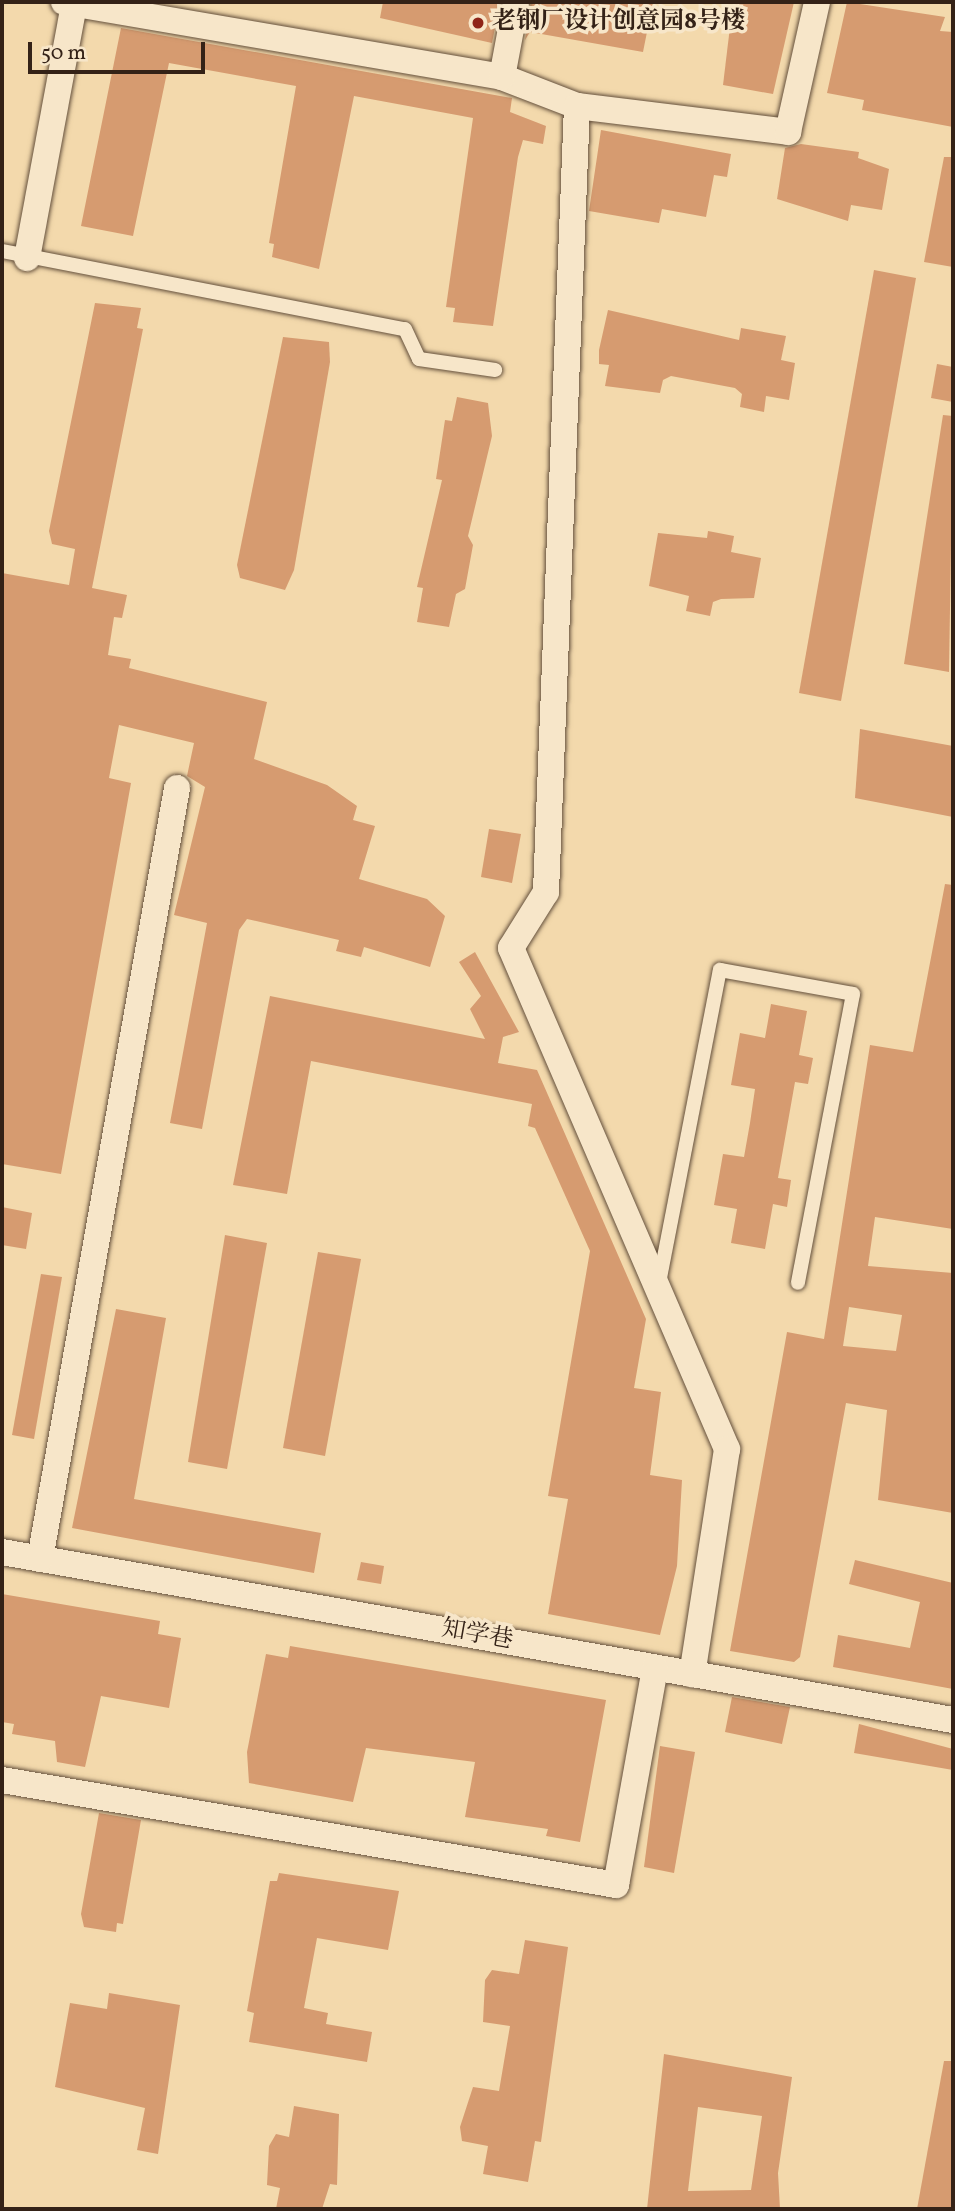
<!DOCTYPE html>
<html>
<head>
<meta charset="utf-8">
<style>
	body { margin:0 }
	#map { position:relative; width:955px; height:2211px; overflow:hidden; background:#f3d9ac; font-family:Vollkorn,"Noto Serif SC",serif }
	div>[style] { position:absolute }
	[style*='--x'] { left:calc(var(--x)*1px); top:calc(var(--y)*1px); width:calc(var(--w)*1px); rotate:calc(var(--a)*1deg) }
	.building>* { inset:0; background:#d69b70 }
	.roads { filter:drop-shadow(0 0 2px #64503c) drop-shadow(0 0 2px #64503c) }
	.lane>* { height:14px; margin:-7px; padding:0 7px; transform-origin:7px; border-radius:7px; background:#f7e6c9 }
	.street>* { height:26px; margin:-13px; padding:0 13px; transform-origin:13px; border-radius:13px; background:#f7e6c9 }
	.dots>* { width:19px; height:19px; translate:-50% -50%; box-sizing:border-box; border:4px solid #f7e6c9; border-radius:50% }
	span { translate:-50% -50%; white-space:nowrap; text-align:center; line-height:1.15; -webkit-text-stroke:7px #f7e6c9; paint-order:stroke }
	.poi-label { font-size:24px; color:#342217; font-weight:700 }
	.left { translate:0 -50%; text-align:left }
	.street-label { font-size:24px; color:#342217 }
	.frame { position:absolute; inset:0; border:4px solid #342217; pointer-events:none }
	.scale { position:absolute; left:28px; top:42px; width:177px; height:32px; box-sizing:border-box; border:4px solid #342217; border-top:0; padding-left:9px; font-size:21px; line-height:24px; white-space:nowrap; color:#342217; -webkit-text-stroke:5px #f7e6c9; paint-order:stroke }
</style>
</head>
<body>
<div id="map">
	<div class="building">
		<i style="clip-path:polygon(383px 2px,500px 2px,492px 43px,380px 18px)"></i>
		<i style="clip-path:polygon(531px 2px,653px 2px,643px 52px,530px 32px,525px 40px)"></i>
		<i style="clip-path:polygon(733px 2px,794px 2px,773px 94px,723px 85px)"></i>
		<i style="clip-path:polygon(847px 2px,945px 17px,940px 31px,953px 32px,953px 127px,862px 110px,864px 100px,827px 93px)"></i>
		<i style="clip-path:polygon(121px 28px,512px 98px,510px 112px,546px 126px,543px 144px,523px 140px,518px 157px,493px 326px,453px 322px,455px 308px,446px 307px,473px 118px,354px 96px,319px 269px,272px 257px,274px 244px,269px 243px,296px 86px,169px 63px,133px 236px,81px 226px)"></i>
		<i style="clip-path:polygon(601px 130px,731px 154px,727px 177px,714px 175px,706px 217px,662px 209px,659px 223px,589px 211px)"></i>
		<i style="clip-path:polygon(801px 144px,859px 152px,858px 158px,889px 169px,882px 210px,851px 205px,848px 221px,777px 199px,785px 148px)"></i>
		<i style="clip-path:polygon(944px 157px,953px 157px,953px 267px,924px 262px)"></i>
		<i style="clip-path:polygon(874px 270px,916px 278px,841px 701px,799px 693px)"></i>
		<i style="clip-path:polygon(95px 303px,141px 308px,137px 328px,143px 329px,92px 588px,127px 595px,122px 618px,114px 617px,108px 655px,131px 659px,129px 668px,267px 702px,254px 759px,327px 785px,357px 806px,353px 820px,375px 826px,359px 879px,427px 899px,445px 916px,430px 967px,364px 947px,361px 957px,336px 951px,339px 940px,247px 919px,239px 930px,202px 1129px,170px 1123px,207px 923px,174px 915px,205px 787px,187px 776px,194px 743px,119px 725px,109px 778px,131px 783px,61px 1174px,2px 1164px,2px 573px,69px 585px,75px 549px,52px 544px,49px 531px)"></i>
		<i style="clip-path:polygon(608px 310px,739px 340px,741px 328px,786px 336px,781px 360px,795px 363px,789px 400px,766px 396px,764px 412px,740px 407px,742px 394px,735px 388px,671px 376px,663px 380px,660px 393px,605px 386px,609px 365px,599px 364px,599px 350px)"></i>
		<i style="clip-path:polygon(283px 337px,329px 342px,330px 362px,294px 570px,285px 590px,240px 578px,237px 565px)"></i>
		<i style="clip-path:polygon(937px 364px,953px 367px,953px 402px,931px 398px)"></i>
		<i style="clip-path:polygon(457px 397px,488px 403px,492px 436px,468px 536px,473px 545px,465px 589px,456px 594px,449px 627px,417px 622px,423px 588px,417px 587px,442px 480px,436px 479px,445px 420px,452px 421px)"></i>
		<i style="clip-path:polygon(943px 415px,953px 416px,949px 672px,904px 664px)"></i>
		<i style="clip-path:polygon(708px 531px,734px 536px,731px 552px,761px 558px,754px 598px,721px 599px,713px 602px,710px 616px,686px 611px,689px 596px,649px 586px,658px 533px,707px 538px)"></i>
		<i style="clip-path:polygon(860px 729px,953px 746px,953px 817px,855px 798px)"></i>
		<i style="clip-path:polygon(489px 829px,521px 834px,512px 883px,481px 877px)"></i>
		<i style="clip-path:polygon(evenodd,945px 884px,953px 885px,953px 1229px,875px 1217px,868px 1266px,953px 1273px,953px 1513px,878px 1500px,887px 1410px,846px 1403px,800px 1657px,794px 1662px,730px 1651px,787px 1332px,824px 1339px,870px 1045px,913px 1052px,945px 884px,849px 1307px,902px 1315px,896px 1351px,843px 1346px,849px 1307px)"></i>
		<i style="clip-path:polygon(475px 952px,519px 1032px,503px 1037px,498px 1063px,537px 1070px,646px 1319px,634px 1388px,661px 1392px,650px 1475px,682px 1480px,677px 1566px,660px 1635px,548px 1614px,568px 1499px,548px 1496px,590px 1251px,535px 1128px,528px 1126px,532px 1104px,311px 1061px,287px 1194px,233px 1185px,270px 996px,485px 1039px,470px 1009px,481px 996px,459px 962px)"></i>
		<i style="clip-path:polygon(771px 1004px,807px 1011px,799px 1055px,813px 1058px,808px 1084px,795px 1082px,778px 1178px,791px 1180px,787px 1207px,773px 1204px,765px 1249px,731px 1243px,737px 1209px,714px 1205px,723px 1154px,744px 1157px,750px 1123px,755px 1089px,731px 1085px,740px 1033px,765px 1038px)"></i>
		<i style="clip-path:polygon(2px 1207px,32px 1213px,26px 1249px,2px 1245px)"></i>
		<i style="clip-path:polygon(225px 1235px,267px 1243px,227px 1469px,188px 1462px)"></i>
		<i style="clip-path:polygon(318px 1252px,361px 1259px,325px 1456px,283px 1448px)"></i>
		<i style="clip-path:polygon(41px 1274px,62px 1277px,34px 1439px,12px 1435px)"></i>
		<i style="clip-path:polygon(116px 1309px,166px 1318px,134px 1499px,321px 1533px,314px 1573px,72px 1528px)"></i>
		<i style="clip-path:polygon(855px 1560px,953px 1583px,953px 1689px,833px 1667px,838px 1635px,910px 1648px,920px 1602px,849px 1584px)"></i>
		<i style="clip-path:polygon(361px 1562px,384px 1566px,381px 1584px,357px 1580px)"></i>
		<i style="clip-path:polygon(2px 1594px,160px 1621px,158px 1634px,181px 1638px,169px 1708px,101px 1696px,85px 1767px,57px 1762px,55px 1741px,12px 1734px,14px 1724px,2px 1722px)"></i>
		<i style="clip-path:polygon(290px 1646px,606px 1700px,580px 1842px,546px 1836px,548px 1829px,465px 1817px,475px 1762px,366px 1748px,353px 1802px,249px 1783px,247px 1752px,266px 1654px,288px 1658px)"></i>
		<i style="clip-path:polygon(732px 1697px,790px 1707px,782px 1744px,725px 1732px)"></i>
		<i style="clip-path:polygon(859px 1724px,953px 1749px,953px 1770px,854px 1753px)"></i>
		<i style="clip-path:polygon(660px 1746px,695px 1752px,674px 1873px,644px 1867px)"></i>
		<i style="clip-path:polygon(99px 1813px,141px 1820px,123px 1924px,117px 1923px,116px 1932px,84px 1927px,81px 1914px)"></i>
		<i style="clip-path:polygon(279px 1873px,399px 1891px,388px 1950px,317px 1938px,304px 2008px,328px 2013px,326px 2024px,372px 2032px,367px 2062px,249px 2042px,254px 2013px,247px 2011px,270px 1881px,277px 1881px)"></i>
		<i style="clip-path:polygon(525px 1940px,568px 1947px,541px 2142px,535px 2141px,528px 2182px,483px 2174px,488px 2146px,462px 2141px,460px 2127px,473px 2087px,499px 2091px,510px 2026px,483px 2022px,485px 1980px,492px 1970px,519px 1974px)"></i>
		<i style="clip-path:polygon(109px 1993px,180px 2005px,158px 2154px,137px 2150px,145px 2108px,55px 2087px,70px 2003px,107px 2009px)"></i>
		<i style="clip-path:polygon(evenodd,664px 2054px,792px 2077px,778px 2173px,780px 2209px,647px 2209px,664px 2054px,698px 2107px,762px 2116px,751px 2190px,688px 2191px,698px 2107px)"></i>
		<i style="clip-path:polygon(944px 2061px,953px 2061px,953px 2209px,917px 2209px)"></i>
		<i style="clip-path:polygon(294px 2106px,339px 2114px,337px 2185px,330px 2184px,322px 2209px,276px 2209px,280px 2188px,267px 2185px,269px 2146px,276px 2134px,289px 2137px)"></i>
	</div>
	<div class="roads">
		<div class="lane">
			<i style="--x:2;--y:251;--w:410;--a:11"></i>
			<i style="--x:405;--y:329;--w:33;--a:65"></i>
			<i style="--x:419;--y:359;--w:77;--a:8.2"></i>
			<i style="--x:659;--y:1283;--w:319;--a:-79"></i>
			<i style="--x:720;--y:970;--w:135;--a:10.2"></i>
			<i style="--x:853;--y:994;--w:294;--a:100.8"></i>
		</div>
		<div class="street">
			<i style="--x:64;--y:2;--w:444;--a:9.7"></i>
			<i style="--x:502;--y:77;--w:80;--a:21.1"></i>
			<i style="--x:577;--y:106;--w:213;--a:7"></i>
			<i style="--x:788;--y:132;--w:133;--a:-77.4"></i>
			<i style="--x:502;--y:77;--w:76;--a:-79.4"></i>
			<i style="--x:577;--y:106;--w:787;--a:92.26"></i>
			<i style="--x:546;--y:892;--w:66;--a:122"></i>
			<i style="--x:511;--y:948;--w:546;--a:66.68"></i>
			<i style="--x:727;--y:1449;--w:228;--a:98.8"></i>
			<i style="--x:27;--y:258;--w:258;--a:-79.5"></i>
			<i style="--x:2;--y:1552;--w:966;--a:10.02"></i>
			<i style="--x:40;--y:1559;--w:783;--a:-79.92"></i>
			<i style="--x:2;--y:1780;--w:623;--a:9.7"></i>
			<i style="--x:616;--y:1885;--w:220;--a:-79.8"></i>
		</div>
	</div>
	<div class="dots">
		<i style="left:478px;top:23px;background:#8f2418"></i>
	</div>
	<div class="poi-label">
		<span class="left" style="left:492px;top:23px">老钢厂设计创意园8号楼</span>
	</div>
	<div class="street-label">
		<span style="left:477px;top:1636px;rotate:10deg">知学巷</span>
	</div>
	<div class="frame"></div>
	<div class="scale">50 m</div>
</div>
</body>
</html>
